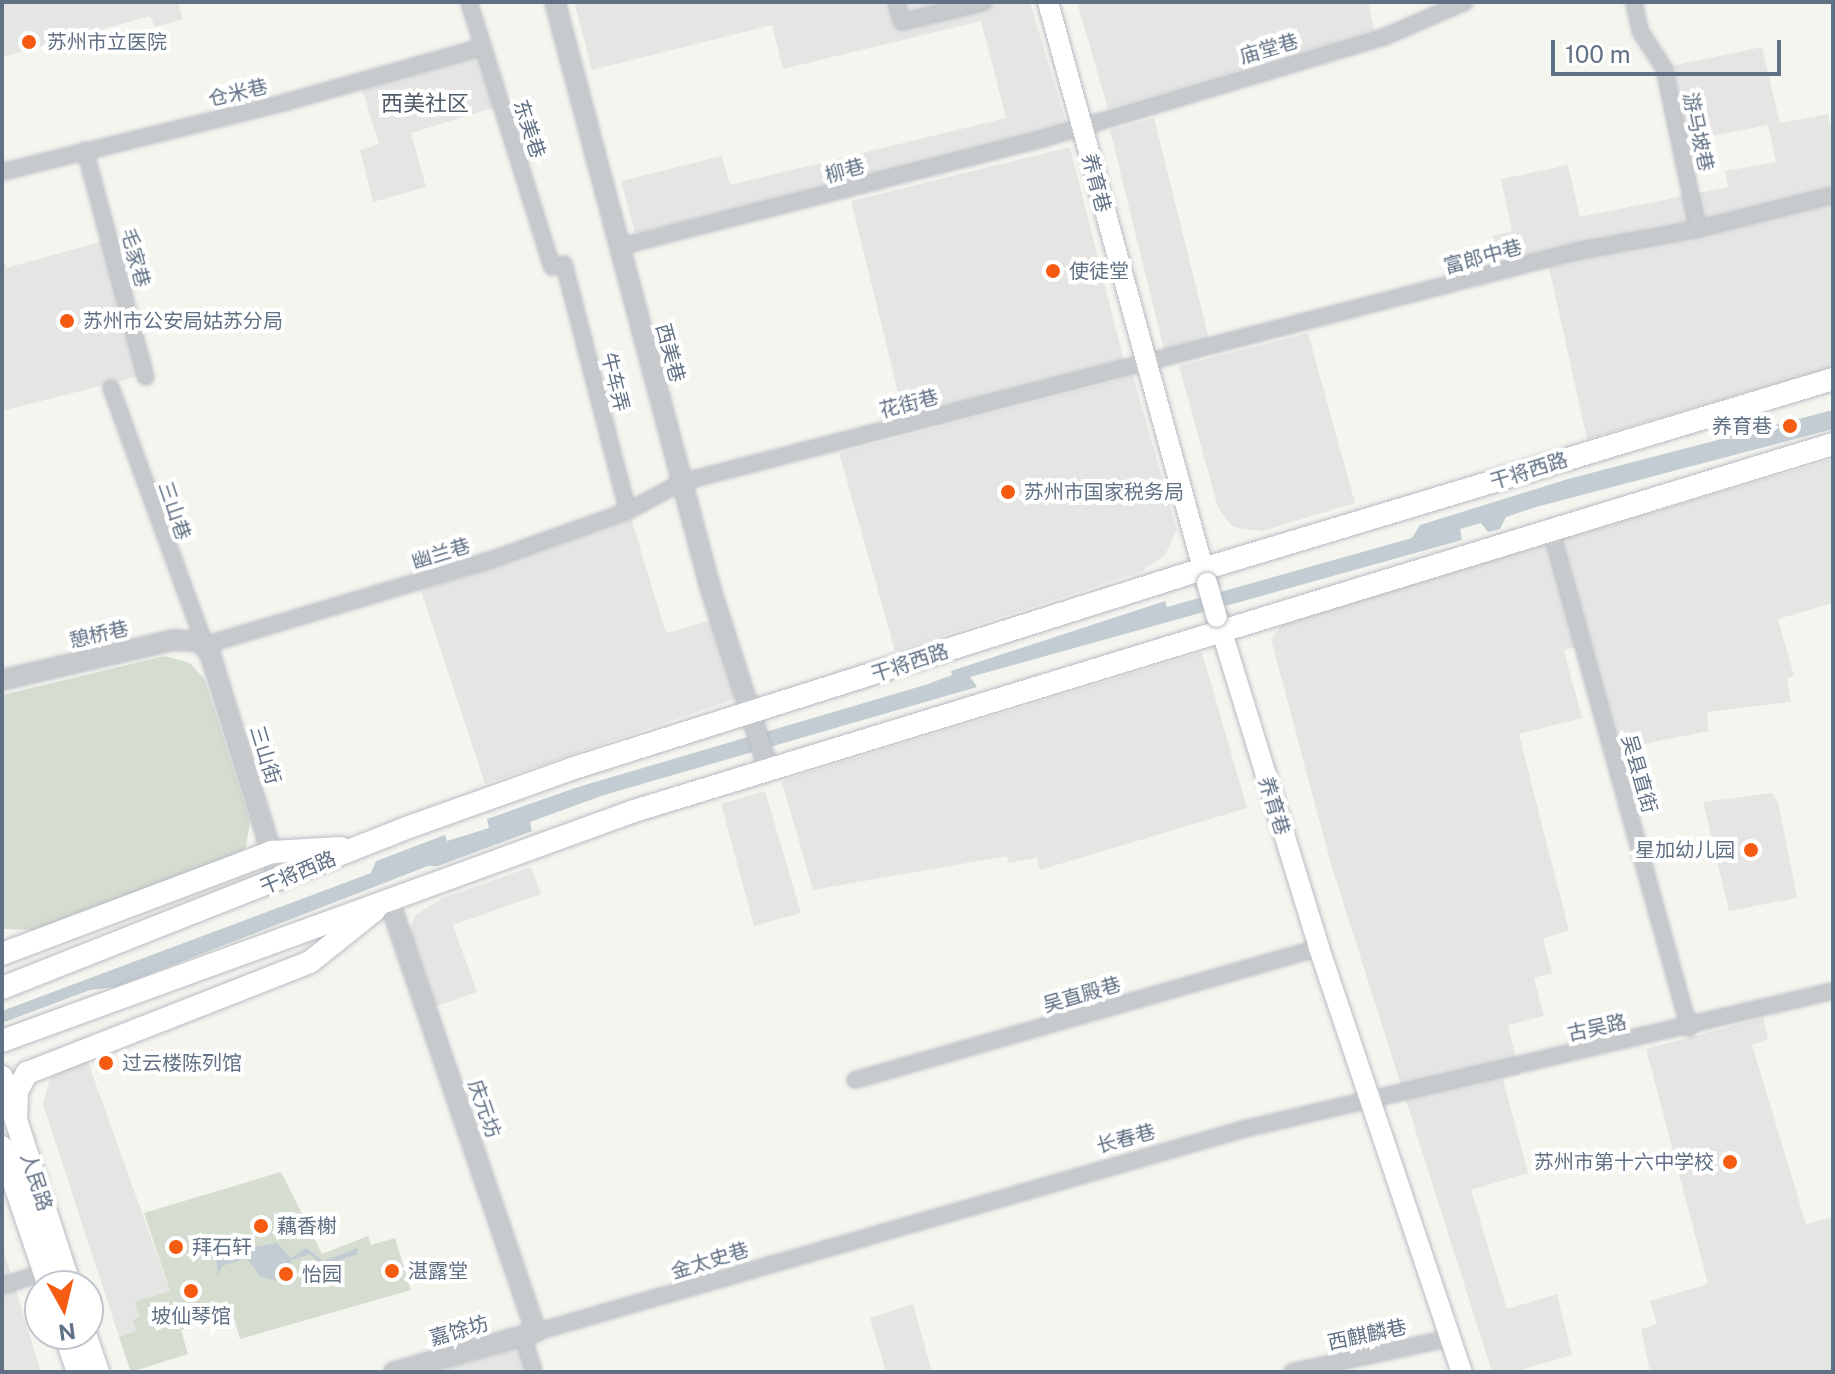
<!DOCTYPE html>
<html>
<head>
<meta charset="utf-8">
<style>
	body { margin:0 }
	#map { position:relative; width:1835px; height:1374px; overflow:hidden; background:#f5f5f0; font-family:"Public Sans","Noto Sans SC",sans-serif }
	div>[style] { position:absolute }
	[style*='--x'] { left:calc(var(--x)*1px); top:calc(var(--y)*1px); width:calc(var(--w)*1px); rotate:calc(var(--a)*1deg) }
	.built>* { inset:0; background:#e5e6e4 }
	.green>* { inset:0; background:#d5ddd1 }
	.water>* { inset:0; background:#c3ccd2 }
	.roads { filter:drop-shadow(0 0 2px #b8bcc2) drop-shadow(0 0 2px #b8bcc2) }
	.minor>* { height:14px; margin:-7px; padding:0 7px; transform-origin:7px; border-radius:7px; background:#c7cacd }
	.tertiary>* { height:18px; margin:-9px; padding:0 9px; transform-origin:9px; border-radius:9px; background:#c7cacd }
	.secondary>* { height:20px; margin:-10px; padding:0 10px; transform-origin:10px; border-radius:10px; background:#fff }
	.primary>* { height:22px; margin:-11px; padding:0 11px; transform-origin:11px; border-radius:11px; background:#fff }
	.bridges { filter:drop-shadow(0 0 2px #b8bcc2) drop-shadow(0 0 2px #b8bcc2) }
	.secondary-bridge>* { height:20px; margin:-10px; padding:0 10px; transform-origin:10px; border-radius:10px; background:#fff }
	.dots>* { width:22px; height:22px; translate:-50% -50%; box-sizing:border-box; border:4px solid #fff; border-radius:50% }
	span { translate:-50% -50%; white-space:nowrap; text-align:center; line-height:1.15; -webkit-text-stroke:8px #fff; paint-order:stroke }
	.poi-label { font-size:20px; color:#617185 }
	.left { translate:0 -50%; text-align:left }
	.right { translate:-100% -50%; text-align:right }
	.street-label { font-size:20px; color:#617185 }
	.neighbourhood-label { font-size:22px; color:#505b69 }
	.frame { position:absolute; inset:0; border:4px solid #617185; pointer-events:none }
	.north { position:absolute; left:24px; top:1270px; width:80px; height:80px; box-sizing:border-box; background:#fff; border:2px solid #c0c6ce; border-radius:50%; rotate:172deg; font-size:22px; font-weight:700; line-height:32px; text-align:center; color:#617185 }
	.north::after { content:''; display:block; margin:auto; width:28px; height:36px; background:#f55b11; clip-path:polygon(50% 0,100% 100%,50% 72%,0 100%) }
	.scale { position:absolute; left:1551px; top:40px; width:230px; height:36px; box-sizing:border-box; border:4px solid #617185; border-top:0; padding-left:10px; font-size:24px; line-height:28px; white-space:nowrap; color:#617185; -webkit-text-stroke:6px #fff; paint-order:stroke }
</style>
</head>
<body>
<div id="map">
	<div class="built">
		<i style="clip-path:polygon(2px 2px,178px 2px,183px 19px,155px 27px,150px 16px,2px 57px)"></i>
		<i style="clip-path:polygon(574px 2px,1030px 2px,1067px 126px,853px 183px,635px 233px,621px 181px,722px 156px,730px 185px,1006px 118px,981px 21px,783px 69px,772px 25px,592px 70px)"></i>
		<i style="clip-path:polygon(1077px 2px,1368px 2px,1374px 30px,1108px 109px)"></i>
		<i style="clip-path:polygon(1762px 47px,1780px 123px,1828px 114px,1833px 134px,1833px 367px,1587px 439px,1546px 254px,1500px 266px,1492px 236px,1512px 231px,1501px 179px,1568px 165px,1580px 217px,1728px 187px,1725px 171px,1776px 162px,1768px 125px,1672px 144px,1657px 69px)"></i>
		<i style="clip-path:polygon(487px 53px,503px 105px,411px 133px,426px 187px,373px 202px,360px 150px,379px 144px,362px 89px)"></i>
		<i style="clip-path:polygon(1154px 118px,1209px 339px,1164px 350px,1110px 130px)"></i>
		<i style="clip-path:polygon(1070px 147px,1124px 360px,904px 417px,851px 201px)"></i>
		<i style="clip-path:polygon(110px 239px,148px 374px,2px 411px,2px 253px,6px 268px)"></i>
		<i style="clip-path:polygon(1308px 333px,1355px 503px,1263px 531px,1243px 529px,1232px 526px,1218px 508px,1179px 366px)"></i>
		<i style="clip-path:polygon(1133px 376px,1177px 530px,1165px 555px,1141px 572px,895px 651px,839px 453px)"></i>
		<i style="clip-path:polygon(1833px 459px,1833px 603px,1778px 619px,1794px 676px,1787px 678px,1791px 702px,1707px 712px,1709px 731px,1619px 749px,1561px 539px)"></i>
		<i style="clip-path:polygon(631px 518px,666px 633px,716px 619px,735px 699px,485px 784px,421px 591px)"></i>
		<i style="clip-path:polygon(1549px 543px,1576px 647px,1564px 650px,1582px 718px,1519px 734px,1569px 931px,1543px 938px,1552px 973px,1534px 978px,1544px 1016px,1508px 1025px,1520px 1075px,1503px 1079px,1528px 1173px,1471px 1190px,1507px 1309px,1557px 1294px,1572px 1355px,1514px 1372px,1492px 1372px,1330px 861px,1271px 639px,1283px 624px)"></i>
		<i style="clip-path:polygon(1202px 652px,1247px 808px,1040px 870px,1037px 858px,1008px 863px,1007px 856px,813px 890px,782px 783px,786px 779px)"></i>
		<i style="clip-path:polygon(765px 791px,801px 913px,754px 926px,721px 804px)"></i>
		<i style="clip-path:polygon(1772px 793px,1778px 802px,1797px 898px,1729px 911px,1703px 802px)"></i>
		<i style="clip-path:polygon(531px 867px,541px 894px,453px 925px,477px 992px,434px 1007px,409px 935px,415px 915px,443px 898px)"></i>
		<i style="clip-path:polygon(1763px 1018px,1768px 1039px,1752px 1045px,1806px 1224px,1833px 1217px,1833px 1372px,1650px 1372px,1641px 1329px,1657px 1324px,1650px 1301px,1708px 1284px,1646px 1049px)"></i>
		<i style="clip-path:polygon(87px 1059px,170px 1291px,140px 1317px,136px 1331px,119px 1337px,43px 1104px,50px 1078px)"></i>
		<i style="clip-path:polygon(2px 1245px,41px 1372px,2px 1372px)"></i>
		<i style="clip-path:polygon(913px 1304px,932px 1372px,886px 1372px,870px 1318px)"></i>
		<i style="clip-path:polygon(522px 1346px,529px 1372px,433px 1372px)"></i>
	</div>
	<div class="green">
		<i style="clip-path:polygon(165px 656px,190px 663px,205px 680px,250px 821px,246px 847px,237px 855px,35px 930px,2px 929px,2px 695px)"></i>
		<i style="clip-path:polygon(281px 1172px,322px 1254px,368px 1236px,371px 1245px,395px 1238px,411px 1290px,240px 1339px,234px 1318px,213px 1324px,207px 1308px,194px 1312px,197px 1324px,181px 1330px,188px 1354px,131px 1372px,119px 1337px,136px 1331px,133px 1320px,139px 1317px,135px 1302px,170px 1291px,144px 1213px)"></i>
	</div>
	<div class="water">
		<i style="clip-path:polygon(1833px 410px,1833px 429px,1536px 507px,1506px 517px,1500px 529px,1488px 532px,1481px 523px,1460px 529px,1462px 540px,970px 677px,977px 687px,604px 795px,530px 822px,532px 831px,438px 866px,428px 866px,116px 987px,90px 990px,2px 1023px,2px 1011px,371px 873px,376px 861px,445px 835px,447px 841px,489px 828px,487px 819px,578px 787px,925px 685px,952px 675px,951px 671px,1165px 601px,1167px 607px,1412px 538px,1420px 525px,1568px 479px)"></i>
		<i style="clip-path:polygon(226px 1234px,246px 1237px,254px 1247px,277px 1243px,291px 1258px,306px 1248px,324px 1261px,357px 1248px,358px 1254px,339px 1260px,342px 1271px,330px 1281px,329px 1272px,310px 1254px,292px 1260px,280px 1282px,260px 1276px,246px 1258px,222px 1266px,218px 1276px,214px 1243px)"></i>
	</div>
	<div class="roads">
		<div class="minor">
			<i style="--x:469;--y:2;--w:278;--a:72.6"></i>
			<i style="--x:896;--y:2;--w:21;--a:73"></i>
			<i style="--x:902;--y:22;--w:84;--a:-13.7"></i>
			<i style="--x:1634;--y:2;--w:30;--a:78"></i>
			<i style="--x:1640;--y:31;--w:44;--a:57"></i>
			<i style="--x:1664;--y:68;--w:165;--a:78.1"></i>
			<i style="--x:85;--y:150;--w:235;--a:75"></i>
			<i style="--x:2;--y:172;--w:292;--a:-13.8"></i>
			<i style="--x:286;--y:102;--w:204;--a:-15.7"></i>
			<i style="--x:618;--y:247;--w:441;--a:-14.3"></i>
			<i style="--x:1045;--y:138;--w:354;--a:-16.6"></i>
			<i style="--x:1384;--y:37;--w:88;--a:-23.4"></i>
			<i style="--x:564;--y:264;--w:255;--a:75.5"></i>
			<i style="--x:111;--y:388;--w:274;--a:69.9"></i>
			<i style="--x:205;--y:645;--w:301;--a:-16.6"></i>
			<i style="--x:493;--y:559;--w:143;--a:-19.6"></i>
			<i style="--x:628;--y:511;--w:61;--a:-28.2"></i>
			<i style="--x:682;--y:482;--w:925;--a:-14.46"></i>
			<i style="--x:1578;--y:251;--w:122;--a:-10.4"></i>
			<i style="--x:1698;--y:229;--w:139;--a:-14.1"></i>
			<i style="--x:1551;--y:530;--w:517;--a:74.51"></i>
			<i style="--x:855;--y:1080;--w:482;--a:-15.9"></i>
			<i style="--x:2;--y:1286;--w:45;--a:-18"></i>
			<i style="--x:536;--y:1332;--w:737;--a:-16"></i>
			<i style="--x:1244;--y:1129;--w:605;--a:-13.19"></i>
			<i style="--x:523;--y:1336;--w:38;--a:73"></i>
			<i style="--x:1292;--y:1372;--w:162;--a:-12.1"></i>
		</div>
		<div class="tertiary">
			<i style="--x:555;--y:2;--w:605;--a:75.16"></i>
			<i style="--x:710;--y:587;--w:190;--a:72.2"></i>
			<i style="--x:2;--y:680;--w:177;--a:-13.1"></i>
			<i style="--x:174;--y:640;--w:27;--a:4"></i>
			<i style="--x:201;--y:642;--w:15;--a:53"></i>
			<i style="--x:210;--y:654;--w:237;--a:72.8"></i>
			<i style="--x:389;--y:900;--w:456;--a:71.2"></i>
			<i style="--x:536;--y:1332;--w:148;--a:164.3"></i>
		</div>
		<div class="secondary">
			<i style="--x:1048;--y:2;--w:602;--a:74.69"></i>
			<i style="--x:1218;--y:619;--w:344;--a:72.9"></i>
			<i style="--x:1319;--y:948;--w:447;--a:71.4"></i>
		</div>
		<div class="primary">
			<i style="--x:2;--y:954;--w:289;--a:-20.7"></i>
			<i style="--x:272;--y:852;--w:69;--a:-3.3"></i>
			<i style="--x:2;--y:988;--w:441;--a:-21.6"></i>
			<i style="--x:412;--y:826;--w:172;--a:-19.7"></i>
			<i style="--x:574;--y:768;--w:660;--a:-17.56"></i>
			<i style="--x:1203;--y:569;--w:658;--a:-16.78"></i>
			<i style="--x:2;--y:1041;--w:673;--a:-20"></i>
			<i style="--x:634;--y:811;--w:1254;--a:-17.02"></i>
			<i style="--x:2;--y:1077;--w:220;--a:72"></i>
			<i style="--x:16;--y:1121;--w:30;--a:-88"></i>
			<i style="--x:17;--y:1091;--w:21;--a:-61"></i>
			<i style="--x:27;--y:1073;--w:304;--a:-21.4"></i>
			<i style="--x:310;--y:962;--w:83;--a:-38.7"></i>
			<i style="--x:2;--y:1147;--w:147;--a:71.3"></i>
			<i style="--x:65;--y:1334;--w:40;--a:71.1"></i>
			<i style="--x:85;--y:1334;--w:40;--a:71.1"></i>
		</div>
	</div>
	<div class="bridges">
		<div class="secondary-bridge">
			<i style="--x:1207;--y:583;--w:35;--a:74"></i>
		</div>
	</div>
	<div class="dots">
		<i style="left:29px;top:42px;background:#f55b11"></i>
		<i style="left:1053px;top:271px;background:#f55b11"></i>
		<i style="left:67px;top:321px;background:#f55b11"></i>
		<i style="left:1790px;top:426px;background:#f55b11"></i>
		<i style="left:1008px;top:492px;background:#f55b11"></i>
		<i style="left:1751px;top:850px;background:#f55b11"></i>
		<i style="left:106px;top:1063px;background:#f55b11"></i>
		<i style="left:1730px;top:1162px;background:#f55b11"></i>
		<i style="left:261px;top:1226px;background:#f55b11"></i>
		<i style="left:176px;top:1247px;background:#f55b11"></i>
		<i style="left:392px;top:1271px;background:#f55b11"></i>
		<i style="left:286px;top:1274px;background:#f55b11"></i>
		<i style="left:191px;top:1291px;background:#f55b11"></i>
	</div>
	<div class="poi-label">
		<span class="left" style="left:47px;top:42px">苏州市立医院</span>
		<span class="left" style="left:1069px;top:271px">使徒堂</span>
		<span class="left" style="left:83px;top:321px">苏州市公安局姑苏分局</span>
		<span class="right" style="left:1772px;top:426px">养育巷</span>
		<span class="left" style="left:1024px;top:492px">苏州市国家税务局</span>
		<span class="right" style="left:1735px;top:850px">星加幼儿园</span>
		<span class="left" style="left:122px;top:1063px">过云楼陈列馆</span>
		<span class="right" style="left:1714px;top:1162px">苏州市第十六中学校</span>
		<span class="left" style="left:277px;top:1226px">藕香榭</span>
		<span class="left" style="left:192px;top:1247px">拜石轩</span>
		<span class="left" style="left:408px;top:1271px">湛露堂</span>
		<span class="left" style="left:302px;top:1274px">怡园</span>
		<span style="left:191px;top:1316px">坡仙琴馆</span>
	</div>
	<div class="street-label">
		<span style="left:1269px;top:49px;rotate:-16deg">庙堂巷</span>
		<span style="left:238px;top:93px;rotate:-13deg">仓米巷</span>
		<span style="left:529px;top:129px;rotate:72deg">东美巷</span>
		<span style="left:1698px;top:132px;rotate:78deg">游马坡巷</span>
		<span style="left:845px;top:171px;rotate:-15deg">柳巷</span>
		<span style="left:1096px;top:183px;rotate:75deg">养育巷</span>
		<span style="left:1483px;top:257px;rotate:-15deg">富郎中巷</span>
		<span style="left:135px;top:258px;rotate:75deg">毛家巷</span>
		<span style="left:670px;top:353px;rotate:75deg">西美巷</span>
		<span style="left:615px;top:382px;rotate:76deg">牛车弄</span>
		<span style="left:909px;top:404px;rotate:-14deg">花街巷</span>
		<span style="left:1529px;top:471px;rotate:-17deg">干将西路</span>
		<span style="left:174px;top:511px;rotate:71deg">三山巷</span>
		<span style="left:441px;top:554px;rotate:-17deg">幽兰巷</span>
		<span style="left:99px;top:635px;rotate:-13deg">憩桥巷</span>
		<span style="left:910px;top:663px;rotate:-18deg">干将西路</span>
		<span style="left:265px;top:755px;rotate:73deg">三山街</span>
		<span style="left:1639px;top:774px;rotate:74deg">吴县直街</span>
		<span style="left:1274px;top:806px;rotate:73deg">养育巷</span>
		<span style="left:298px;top:873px;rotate:-23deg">干将西路</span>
		<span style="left:1082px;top:995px;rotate:-16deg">吴直殿巷</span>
		<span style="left:1597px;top:1028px;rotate:-12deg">古吴路</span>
		<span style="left:484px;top:1109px;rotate:71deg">庆元坊</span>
		<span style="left:1126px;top:1139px;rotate:-15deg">长春巷</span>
		<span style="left:36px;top:1182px;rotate:72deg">人民路</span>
		<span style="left:710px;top:1261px;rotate:-17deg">金太史巷</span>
		<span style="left:459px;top:1331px;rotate:-16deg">嘉馀坊</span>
		<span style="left:1367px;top:1335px;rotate:-12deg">西麒麟巷</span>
	</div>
	<div class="neighbourhood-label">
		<span style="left:425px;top:104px">西美社区</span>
	</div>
	<div class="frame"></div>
	<div class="north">N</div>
	<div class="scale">100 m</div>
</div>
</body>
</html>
